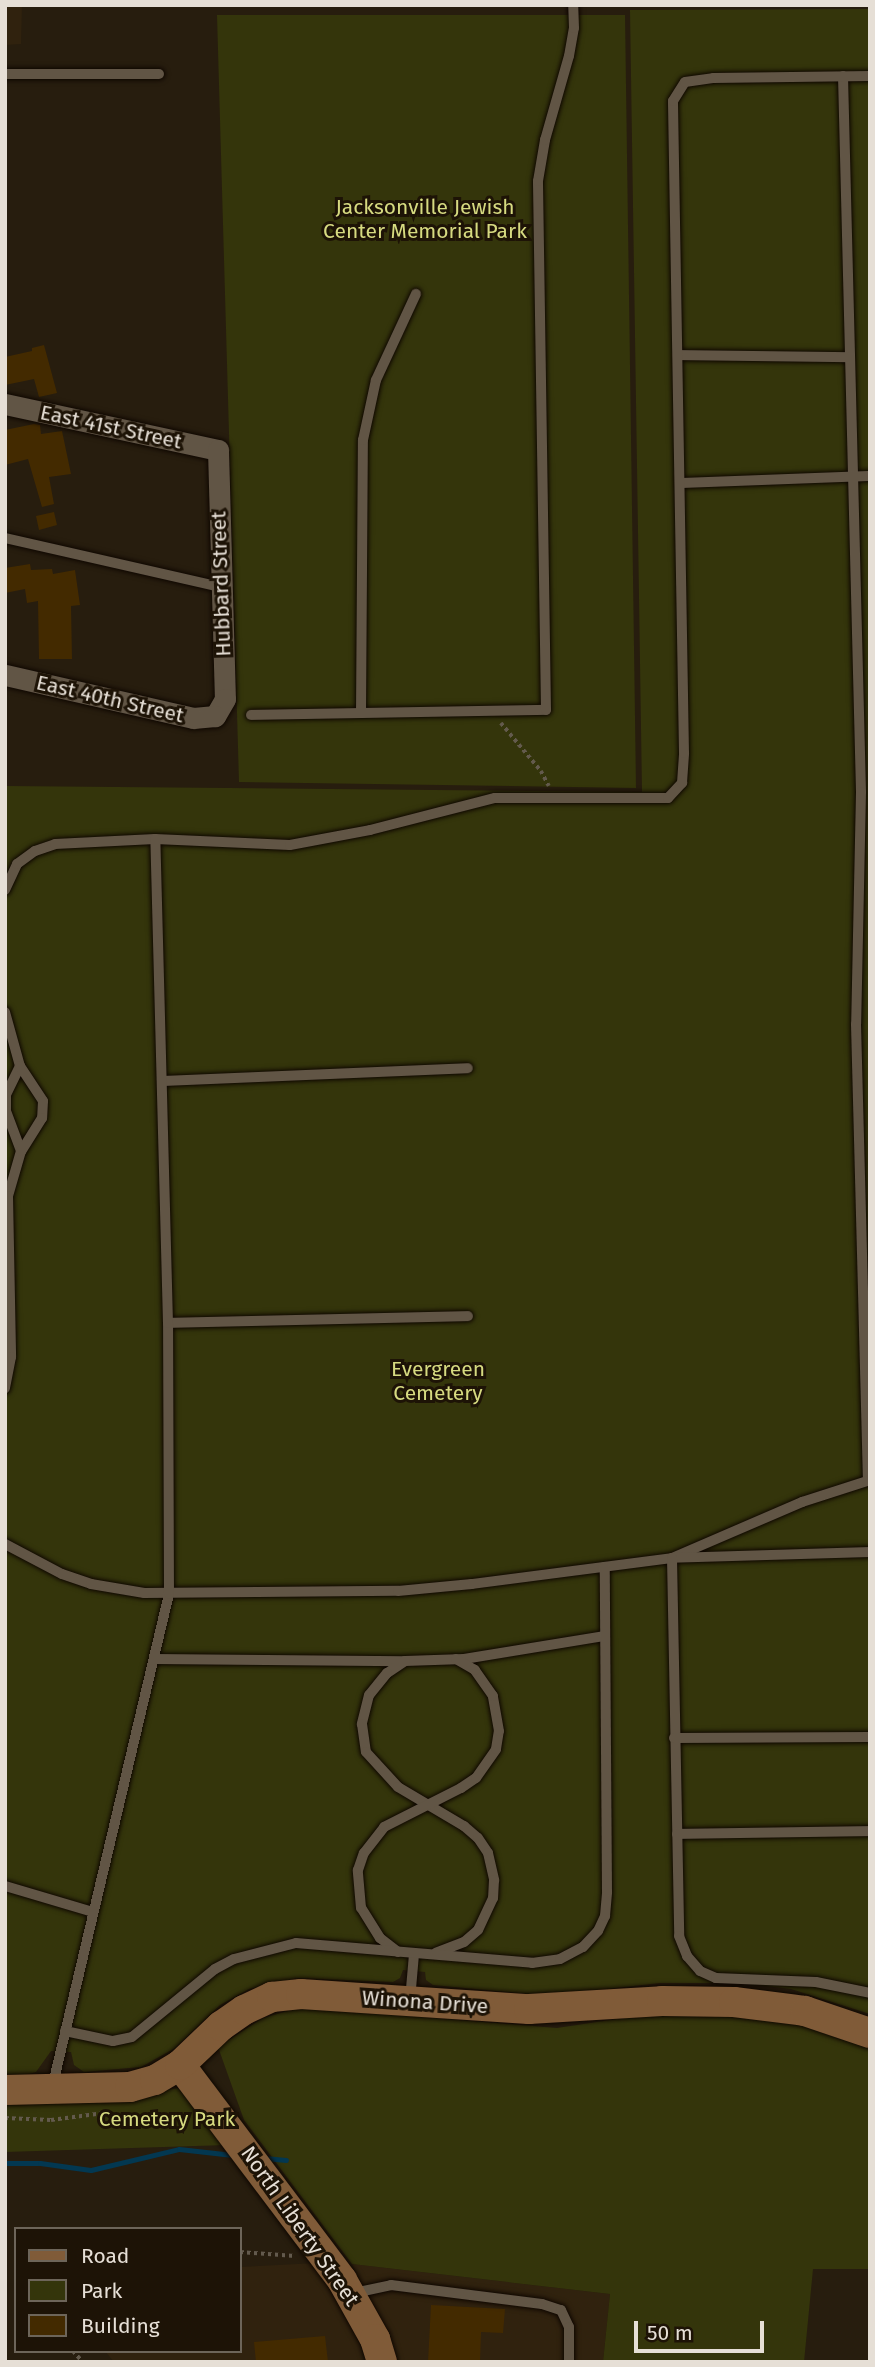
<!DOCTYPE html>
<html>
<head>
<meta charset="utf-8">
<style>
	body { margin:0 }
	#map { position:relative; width:875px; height:2367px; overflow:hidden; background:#271d0e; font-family:"Fira Sans",sans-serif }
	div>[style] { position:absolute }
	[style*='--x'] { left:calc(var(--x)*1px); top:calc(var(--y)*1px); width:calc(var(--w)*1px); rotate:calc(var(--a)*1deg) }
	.built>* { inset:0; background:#30220e }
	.green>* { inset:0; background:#34350b }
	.stream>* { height:5px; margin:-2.5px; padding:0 2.5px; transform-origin:2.5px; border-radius:2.5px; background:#033851 }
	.building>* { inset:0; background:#432a00 }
	.path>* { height:3.5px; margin-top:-1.75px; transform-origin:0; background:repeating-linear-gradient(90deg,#635a4d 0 3.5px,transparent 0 7px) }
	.roads { filter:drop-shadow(0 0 2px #0f0700) drop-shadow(0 0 2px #0f0700) }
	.lane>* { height:10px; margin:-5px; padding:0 5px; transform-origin:5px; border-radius:5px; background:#615545 }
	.street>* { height:21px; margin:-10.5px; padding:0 10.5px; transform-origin:10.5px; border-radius:10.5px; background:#615545 }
	.secondary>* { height:30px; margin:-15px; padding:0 15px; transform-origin:15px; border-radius:15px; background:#805b38 }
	span { translate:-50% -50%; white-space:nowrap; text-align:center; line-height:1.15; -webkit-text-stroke:6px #1d1306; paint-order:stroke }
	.park-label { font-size:21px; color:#d6da80 }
	.street-label { font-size:21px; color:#e6dfd6 }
	.frame { position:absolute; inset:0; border:7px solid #e6dfd6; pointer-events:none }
	.legend { position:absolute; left:14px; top:2227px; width:228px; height:126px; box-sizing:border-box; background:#1d1306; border:2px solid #6d6559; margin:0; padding:9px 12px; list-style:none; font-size:21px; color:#e6dfd6 }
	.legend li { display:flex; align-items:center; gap:14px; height:35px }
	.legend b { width:35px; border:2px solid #6d6559 }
	.scale { position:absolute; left:634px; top:2321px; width:130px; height:32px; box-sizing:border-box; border:4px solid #e6dfd6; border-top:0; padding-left:9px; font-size:21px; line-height:24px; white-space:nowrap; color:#e6dfd6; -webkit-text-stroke:5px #1d1306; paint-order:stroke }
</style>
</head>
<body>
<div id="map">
	<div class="built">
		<i style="clip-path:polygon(5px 5px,22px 5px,21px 44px,5px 45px)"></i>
		<i style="clip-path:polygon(317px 2263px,340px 2297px,367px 2362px,114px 2362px,105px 2351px,240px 2351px,240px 2267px)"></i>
		<i style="clip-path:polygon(352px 2264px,610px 2294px,603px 2362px,393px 2362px,386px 2336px)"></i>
	</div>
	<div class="green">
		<i style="clip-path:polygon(870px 9px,870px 2014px,791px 1989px,740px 1983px,660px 1983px,571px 1993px,529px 1994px,433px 1985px,426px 1980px,425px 1972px,403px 1970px,400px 1978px,393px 1982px,298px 1978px,249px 1989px,220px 2005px,175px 2048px,141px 2067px,84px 2072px,74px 2065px,71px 2052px,51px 2051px,36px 2072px,23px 2076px,5px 2076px,5px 786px,642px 792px,630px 10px)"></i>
		<i style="clip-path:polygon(217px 15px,625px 15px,636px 788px,239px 782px)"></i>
		<i style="clip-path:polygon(302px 2007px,557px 2028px,643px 2015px,745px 2014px,799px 2025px,870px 2046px,870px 2269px,813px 2269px,804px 2362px,603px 2362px,610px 2294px,352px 2264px,244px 2120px,218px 2047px,263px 2018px)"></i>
		<i style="clip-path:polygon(178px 2088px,227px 2145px,5px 2152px,5px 2099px,139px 2096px)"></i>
	</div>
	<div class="stream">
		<i style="--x:264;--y:2158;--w:22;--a:5"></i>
		<i style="--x:5;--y:2163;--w:35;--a:0"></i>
		<i style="--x:40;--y:2163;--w:51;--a:7.8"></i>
		<i style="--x:91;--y:2170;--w:90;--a:-13.4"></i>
		<i style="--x:179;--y:2149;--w:54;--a:6.3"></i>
	</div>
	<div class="building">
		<i style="clip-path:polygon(44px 345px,57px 393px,39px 397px,34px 379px,5px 385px,5px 357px,32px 351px,32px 348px)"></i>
		<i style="clip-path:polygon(34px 424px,40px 425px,41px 434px,62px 431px,71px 474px,49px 477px,54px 504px,42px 507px,28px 459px,5px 465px,5px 430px)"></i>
		<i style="clip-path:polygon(54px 512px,57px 525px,39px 530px,36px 516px)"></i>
		<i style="clip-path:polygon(30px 564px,31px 570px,52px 569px,53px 574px,75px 570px,80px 605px,71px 606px,72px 659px,39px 659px,38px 601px,27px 603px,25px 589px,5px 593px,5px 568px)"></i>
		<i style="clip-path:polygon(431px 2305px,505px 2309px,503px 2333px,481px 2332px,480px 2362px,428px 2362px)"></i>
		<i style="clip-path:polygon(325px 2336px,328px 2362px,256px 2362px,254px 2342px)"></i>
	</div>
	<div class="path">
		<i style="--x:501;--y:723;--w:62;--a:50.2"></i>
		<i style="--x:541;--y:771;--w:17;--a:62"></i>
		<i style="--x:5;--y:2118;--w:46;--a:2.5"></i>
		<i style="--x:51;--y:2120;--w:61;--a:-7.6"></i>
		<i style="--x:240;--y:2252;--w:55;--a:4.2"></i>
		<i style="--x:73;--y:2351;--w:15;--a:48"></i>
	</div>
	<div class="roads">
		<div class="lane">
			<i style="--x:5;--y:74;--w:154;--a:0"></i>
			<i style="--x:843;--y:76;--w:716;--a:88.56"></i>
			<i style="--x:861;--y:792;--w:232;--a:91.2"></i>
			<i style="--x:856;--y:1024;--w:457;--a:88.5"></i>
			<i style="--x:678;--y:355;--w:170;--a:0.7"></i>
			<i style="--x:680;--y:483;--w:190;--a:-2.1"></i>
			<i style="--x:5;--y:538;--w:221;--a:12.8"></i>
			<i style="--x:361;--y:713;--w:273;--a:-89.6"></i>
			<i style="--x:363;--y:440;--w:61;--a:-77.8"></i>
			<i style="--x:376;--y:380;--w:95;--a:-65.1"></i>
			<i style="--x:251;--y:715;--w:295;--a:-1"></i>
			<i style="--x:546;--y:710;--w:529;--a:-90.87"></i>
			<i style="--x:538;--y:181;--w:42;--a:-80.3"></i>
			<i style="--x:545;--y:140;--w:87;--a:-74.1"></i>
			<i style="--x:569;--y:56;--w:28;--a:-80"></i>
			<i style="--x:574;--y:28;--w:23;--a:-92"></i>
			<i style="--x:5;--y:890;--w:29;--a:-65"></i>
			<i style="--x:17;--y:864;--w:22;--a:-36"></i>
			<i style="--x:35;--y:851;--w:21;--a:-19"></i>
			<i style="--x:55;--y:844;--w:100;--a:-2.9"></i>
			<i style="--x:155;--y:839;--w:135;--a:2.5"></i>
			<i style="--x:290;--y:845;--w:81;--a:-10.6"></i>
			<i style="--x:370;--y:830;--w:129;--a:-14.4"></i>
			<i style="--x:495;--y:798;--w:173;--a:0"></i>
			<i style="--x:668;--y:798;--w:21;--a:-47"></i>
			<i style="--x:682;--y:783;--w:30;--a:-86"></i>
			<i style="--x:684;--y:753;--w:652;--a:-90.97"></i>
			<i style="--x:673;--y:101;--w:22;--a:-58"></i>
			<i style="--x:685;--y:82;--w:28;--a:-8"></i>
			<i style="--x:713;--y:78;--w:157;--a:-0.7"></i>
			<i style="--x:5;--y:1012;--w:56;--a:74.5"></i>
			<i style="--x:20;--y:1066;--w:32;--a:116"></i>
			<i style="--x:6;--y:1095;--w:16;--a:90"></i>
			<i style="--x:6;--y:1111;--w:43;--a:69.4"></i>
			<i style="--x:21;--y:1151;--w:47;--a:106.1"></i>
			<i style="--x:8;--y:1196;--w:161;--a:88.9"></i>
			<i style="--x:11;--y:1357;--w:32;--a:101"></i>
			<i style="--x:20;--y:1066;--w:42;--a:56.7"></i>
			<i style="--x:43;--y:1101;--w:17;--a:93"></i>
			<i style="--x:42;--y:1118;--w:39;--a:122"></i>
			<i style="--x:162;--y:1081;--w:306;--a:-2.4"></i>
			<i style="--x:168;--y:1323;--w:300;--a:-1.3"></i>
			<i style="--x:5;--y:1544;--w:64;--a:27.8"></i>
			<i style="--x:62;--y:1574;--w:31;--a:19"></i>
			<i style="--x:91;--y:1584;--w:54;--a:9.6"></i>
			<i style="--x:144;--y:1593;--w:254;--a:-0.5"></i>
			<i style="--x:398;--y:1591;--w:74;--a:-5.4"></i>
			<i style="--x:472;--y:1584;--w:202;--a:-7.4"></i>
			<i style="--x:672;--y:1558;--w:142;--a:-23.3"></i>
			<i style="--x:802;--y:1502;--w:71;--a:-17.9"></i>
			<i style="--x:870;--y:1552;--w:198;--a:178.3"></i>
			<i style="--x:672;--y:1558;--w:378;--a:88.9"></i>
			<i style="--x:679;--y:1936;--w:22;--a:68"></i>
			<i style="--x:687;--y:1956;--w:20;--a:49"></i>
			<i style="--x:700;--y:1971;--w:17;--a:24"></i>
			<i style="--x:716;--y:1978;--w:100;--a:2.3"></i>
			<i style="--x:816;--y:1982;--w:55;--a:11.5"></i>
			<i style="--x:154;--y:1659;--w:251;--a:0.5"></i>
			<i style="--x:405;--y:1661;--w:59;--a:-1.9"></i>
			<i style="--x:464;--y:1659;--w:143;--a:-9.3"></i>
			<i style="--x:405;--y:1661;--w:22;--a:146"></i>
			<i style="--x:387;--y:1673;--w:28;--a:129"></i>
			<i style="--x:369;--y:1695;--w:30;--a:104"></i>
			<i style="--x:362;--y:1724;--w:28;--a:82"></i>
			<i style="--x:366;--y:1752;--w:47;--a:47.6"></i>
			<i style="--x:398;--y:1787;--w:77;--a:30.6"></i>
			<i style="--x:464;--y:1826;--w:18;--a:41"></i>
			<i style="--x:478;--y:1838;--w:18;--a:56"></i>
			<i style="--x:488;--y:1853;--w:28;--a:77"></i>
			<i style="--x:494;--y:1880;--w:18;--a:93"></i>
			<i style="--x:493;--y:1898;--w:35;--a:115"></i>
			<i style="--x:478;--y:1930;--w:18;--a:139"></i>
			<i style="--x:464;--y:1942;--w:30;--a:159"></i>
			<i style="--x:674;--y:1738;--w:196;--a:-0.3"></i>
			<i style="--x:677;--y:1834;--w:193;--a:-0.9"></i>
			<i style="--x:5;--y:1886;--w:92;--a:16.5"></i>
			<i style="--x:398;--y:1952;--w:23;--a:-142"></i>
			<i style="--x:380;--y:1938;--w:36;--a:-122"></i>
			<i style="--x:361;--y:1908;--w:38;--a:-95"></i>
			<i style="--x:358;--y:1870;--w:18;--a:-71"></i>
			<i style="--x:364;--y:1853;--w:33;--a:-52"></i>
			<i style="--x:384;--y:1827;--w:86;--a:-26.9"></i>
			<i style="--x:461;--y:1788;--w:18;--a:-34"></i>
			<i style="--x:476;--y:1778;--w:35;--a:-55"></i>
			<i style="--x:496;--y:1749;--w:18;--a:-81"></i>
			<i style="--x:499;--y:1731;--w:36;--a:-100"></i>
			<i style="--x:493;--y:1696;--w:32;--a:-125"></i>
			<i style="--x:475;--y:1670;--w:22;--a:-150"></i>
			<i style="--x:410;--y:2000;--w:46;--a:-85"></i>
			<i style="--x:65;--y:2031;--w:49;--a:11.8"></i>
			<i style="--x:113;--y:2041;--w:19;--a:-12"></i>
			<i style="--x:132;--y:2037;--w:107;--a:-39.3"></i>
			<i style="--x:215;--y:1969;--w:21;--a:-28"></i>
			<i style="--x:234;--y:1959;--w:64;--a:-14.5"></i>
			<i style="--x:296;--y:1943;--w:237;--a:4.8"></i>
			<i style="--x:532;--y:1963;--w:28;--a:-8"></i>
			<i style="--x:560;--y:1959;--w:26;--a:-28"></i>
			<i style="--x:583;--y:1947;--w:22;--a:-47"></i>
			<i style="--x:598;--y:1931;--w:17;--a:-65"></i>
			<i style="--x:605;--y:1916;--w:24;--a:-85"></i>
			<i style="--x:607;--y:1892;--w:325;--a:-90.4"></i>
			<i style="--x:52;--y:2088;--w:508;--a:-76.68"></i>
			<i style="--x:169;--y:1594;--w:271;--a:-90.2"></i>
			<i style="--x:168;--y:1323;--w:484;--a:-91.5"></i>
			<i style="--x:354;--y:2293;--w:38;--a:-12"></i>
			<i style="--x:391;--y:2285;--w:152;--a:7.2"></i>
			<i style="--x:542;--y:2304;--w:20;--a:18"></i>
			<i style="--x:561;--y:2310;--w:19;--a:65"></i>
			<i style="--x:569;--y:2327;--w:35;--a:90"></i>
		</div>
		<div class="street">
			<i style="--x:5;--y:404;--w:218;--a:12.2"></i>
			<i style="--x:218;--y:450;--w:249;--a:88.4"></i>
			<i style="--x:225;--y:699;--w:20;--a:120"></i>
			<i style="--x:215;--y:716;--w:22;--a:175"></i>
			<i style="--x:193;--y:718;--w:193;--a:-167.1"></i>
		</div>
		<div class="secondary">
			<i style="--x:180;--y:2065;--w:269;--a:53"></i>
			<i style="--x:342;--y:2280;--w:68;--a:60.8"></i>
			<i style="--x:375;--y:2339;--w:24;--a:73"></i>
			<i style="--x:5;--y:2090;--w:125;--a:-1.4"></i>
			<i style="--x:130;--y:2087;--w:26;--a:-16"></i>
			<i style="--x:155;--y:2080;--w:29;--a:-31"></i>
			<i style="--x:180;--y:2065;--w:57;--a:-43.6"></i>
			<i style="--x:221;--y:2026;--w:28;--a:-35"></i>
			<i style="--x:244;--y:2010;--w:31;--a:-25"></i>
			<i style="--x:272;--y:1997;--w:29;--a:-6"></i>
			<i style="--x:301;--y:1994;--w:228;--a:3.8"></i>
			<i style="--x:529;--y:2009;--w:133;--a:-3.4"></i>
			<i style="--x:662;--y:2001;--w:72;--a:0.8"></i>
			<i style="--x:734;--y:2002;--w:72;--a:7.2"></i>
			<i style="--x:805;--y:2011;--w:69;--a:18.7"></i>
		</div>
	</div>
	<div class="park-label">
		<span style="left:425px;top:219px">Jacksonville Jewish<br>Center Memorial Park</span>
		<span style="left:438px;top:1381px">Evergreen<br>Cemetery</span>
		<span style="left:167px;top:2119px">Cemetery Park</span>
	</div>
	<div class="street-label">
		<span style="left:111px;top:427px;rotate:12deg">East 41st Street</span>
		<span style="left:221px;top:584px;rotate:-92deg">Hubbard Street</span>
		<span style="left:110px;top:699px;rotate:13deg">East 40th Street</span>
		<span style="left:425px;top:2002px;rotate:4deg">Winona Drive</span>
		<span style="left:300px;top:2226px;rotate:55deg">North Liberty Street</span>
	</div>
	<div class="frame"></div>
	<ul class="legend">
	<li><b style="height:9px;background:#805b38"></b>Road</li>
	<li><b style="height:19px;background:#34350b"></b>Park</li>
	<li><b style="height:19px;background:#432a00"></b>Building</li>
	</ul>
	<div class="scale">50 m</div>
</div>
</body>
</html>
